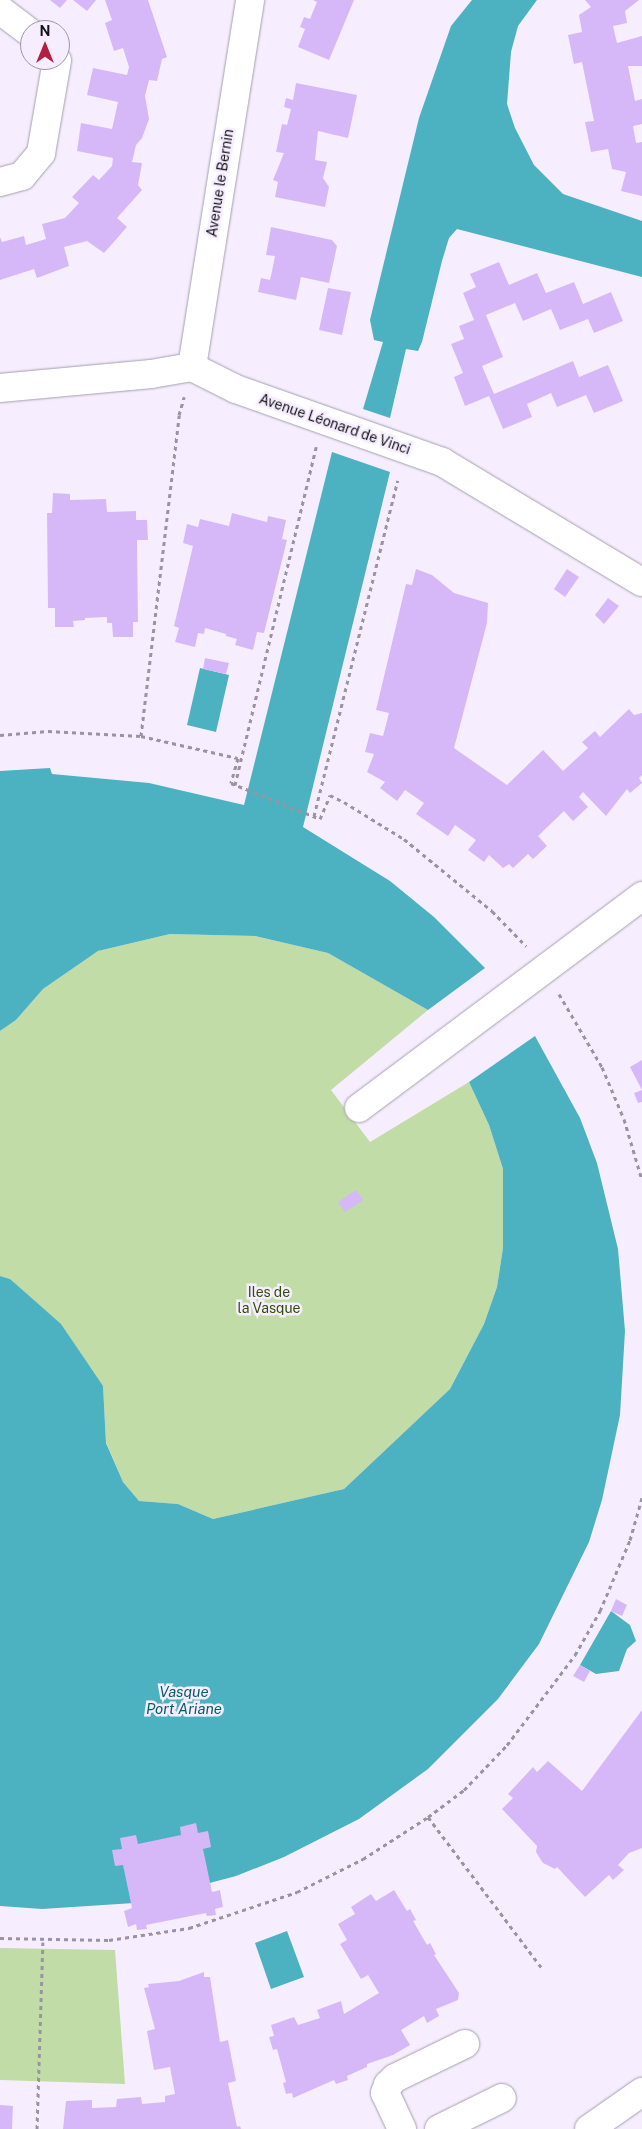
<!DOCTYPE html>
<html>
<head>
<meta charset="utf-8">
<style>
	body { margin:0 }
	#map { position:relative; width:642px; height:2129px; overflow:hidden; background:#f6eeff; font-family:"Public Sans",sans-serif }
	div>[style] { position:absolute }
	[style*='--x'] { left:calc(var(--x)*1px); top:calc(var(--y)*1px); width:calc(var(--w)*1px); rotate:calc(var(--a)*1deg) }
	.green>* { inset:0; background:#c1dca7 }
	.water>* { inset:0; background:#4cb1c1 }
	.building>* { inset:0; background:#d6b8f9 }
	.path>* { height:3px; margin-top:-1.5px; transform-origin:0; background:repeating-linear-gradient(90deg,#9a94a0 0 4px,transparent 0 8px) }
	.roads { filter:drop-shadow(0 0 1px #a59ead) drop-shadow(0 0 1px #a59ead) }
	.minor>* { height:28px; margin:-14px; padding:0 14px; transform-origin:14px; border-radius:14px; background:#fff }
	span { translate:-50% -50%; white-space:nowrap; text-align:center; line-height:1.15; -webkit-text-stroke:5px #f6eeff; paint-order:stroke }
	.street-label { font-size:14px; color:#141117 }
	.park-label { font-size:14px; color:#314d03 }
	.water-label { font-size:15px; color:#055e6a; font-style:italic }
	.north { position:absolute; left:20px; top:20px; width:50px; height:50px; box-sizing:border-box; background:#f6eeff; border:1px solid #9c96a2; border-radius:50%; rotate:0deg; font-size:14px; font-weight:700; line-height:20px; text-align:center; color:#141117 }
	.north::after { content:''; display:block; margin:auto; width:18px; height:22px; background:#b21f3f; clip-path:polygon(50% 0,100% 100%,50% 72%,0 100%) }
</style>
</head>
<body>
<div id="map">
	<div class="green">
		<i style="clip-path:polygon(170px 934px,255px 936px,328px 953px,428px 1010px,331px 1090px,370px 1142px,469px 1082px,489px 1125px,503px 1169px,503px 1248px,497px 1287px,484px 1324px,450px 1389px,344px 1489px,213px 1519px,178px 1504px,139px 1501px,123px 1482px,106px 1442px,103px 1386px,10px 1279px,0 1276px,0 1031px,16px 1020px,43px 989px,98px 951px)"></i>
		<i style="clip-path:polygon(0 1948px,115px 1950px,125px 2084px,0 2080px)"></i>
	</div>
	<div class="water">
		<i style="clip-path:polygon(472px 0,537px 0,518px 26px,511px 52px,507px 104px,515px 128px,534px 165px,563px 194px,642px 221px,642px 277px,457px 229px,449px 238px,442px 261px,422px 342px,418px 351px,406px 349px,390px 418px,363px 409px,383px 342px,374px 340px,370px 320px,419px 118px,451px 26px)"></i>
		<i style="clip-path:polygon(332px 452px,390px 472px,303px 827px,390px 881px,434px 917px,485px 968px,428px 1010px,328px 953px,255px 936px,170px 934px,98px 951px,43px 989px,16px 1020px,0 1031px,0 771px,50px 768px,52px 774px,149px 783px,244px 805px)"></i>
		<i style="clip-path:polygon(200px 668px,229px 675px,216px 732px,187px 725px)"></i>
		<i style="clip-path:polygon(535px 1036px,580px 1118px,597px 1163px,618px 1249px,625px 1331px,620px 1415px,602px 1500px,589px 1542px,539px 1644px,498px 1699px,428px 1769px,359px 1819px,284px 1857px,236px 1876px,134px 1903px,42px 1909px,0 1906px,0 1276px,10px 1279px,61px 1324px,103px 1386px,106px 1443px,123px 1482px,139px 1501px,178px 1504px,213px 1519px,344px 1489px,450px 1389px,484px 1324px,497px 1287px,503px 1248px,503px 1169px,489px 1125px,469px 1082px)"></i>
		<i style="clip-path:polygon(611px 1611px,630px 1625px,636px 1641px,627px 1649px,619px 1671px,596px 1674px,580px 1665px)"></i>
		<i style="clip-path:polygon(287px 1931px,304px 1977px,271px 1989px,255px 1943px)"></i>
	</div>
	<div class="building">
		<i style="clip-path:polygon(50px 0,67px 0,60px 8px)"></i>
		<i style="clip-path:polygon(73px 0,96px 0,87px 11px)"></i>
		<i style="clip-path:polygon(105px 0,148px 0,167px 57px,162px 59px,157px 81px,149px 80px,145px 96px,149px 119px,142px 138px,136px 145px,132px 162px,142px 163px,138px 185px,142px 190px,117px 218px,127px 227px,104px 253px,87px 241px,64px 247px,69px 266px,37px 278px,34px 269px,0 280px,0 237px,2px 242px,24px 236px,26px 245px,46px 239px,42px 224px,65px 218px,79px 203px,72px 197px,93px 175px,99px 180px,112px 166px,113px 158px,77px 151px,81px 123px,112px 129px,118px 102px,87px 95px,93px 68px,127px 75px,129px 67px,123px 48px,114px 51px,105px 23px,112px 20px)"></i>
		<i style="clip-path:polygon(313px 0,354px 0,329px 60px,298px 47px,305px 29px,300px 27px,304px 17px,310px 19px,317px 2px)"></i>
		<i style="clip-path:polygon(585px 0,639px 0,625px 11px,627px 23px,613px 26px,617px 43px,642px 36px,642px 66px,628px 66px,635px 101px,642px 99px,642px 124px,633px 126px,636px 143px,642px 142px,642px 196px,621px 191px,626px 172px,612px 169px,608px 149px,591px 152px,585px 122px,594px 121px,582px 62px,574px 64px,568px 35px,582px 32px,579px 15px,591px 7px)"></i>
		<i style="clip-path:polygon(296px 83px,357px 95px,348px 138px,318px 131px,315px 160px,327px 162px,323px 178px,329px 187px,325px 207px,275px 197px,278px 182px,273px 180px,284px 153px,276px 152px,282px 124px,287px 125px,291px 109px,284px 107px,286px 98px,293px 100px)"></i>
		<i style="clip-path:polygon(271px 227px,332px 240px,337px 246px,329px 283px,301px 277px,296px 300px,258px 292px,261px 278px,270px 280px,272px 271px,275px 256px,266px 255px)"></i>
		<i style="clip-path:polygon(499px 262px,509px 285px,537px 273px,546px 293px,574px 282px,583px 304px,611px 292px,623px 321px,594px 333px,588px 319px,560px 330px,551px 309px,523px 321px,515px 303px,486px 315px,503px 357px,482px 366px,494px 394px,573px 361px,579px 377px,608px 365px,623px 401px,594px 413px,586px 395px,557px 407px,551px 393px,527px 404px,532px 417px,503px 429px,489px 396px,465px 406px,454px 377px,463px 373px,451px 344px,464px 339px,459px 326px,474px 320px,463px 293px,476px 287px,470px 274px)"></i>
		<i style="clip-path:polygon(328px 288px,351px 292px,342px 335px,319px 330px)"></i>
		<i style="clip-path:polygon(53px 493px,70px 494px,70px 500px,106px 499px,107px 512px,136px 511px,136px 520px,147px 520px,148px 540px,137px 540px,138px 622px,133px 622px,133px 637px,113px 637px,112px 623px,107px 623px,107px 617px,85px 618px,85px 620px,73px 621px,74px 627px,55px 627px,55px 608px,48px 608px,47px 513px,52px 513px)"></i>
		<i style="clip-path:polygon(232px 513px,267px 522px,268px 516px,286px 520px,282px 539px,287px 540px,264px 633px,257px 632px,253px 650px,235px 645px,237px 639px,226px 636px,226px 634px,205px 628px,204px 634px,198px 633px,195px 647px,175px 642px,179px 628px,174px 626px,193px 546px,183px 543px,187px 524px,198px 527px,200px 519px,229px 526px)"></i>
		<i style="clip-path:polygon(416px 569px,432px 575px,454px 593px,488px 603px,487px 623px,454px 748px,507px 785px,543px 750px,563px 771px,588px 748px,582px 742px,595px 731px,600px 737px,629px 709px,634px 715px,642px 713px,642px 775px,639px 778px,642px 783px,630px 793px,627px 789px,606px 816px,583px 792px,579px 797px,588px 807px,573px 821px,564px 811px,538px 836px,547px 846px,533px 859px,528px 854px,513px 868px,509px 864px,503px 868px,489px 855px,484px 862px,468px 850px,476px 840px,455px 825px,448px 836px,416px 814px,424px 803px,405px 790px,397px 801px,380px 788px,385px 782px,367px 772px,374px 754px,365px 752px,370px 733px,383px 736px,389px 713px,376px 710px,406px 584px,412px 585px)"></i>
		<i style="clip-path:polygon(567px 569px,579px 577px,565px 597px,554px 589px)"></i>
		<i style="clip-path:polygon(608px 598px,619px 606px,604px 624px,595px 615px)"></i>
		<i style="clip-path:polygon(205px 658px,229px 663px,226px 674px,203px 669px)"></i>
		<i style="clip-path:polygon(642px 1060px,642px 1102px,638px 1103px,634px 1093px,642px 1090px,630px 1067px)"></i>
		<i style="clip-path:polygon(356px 1190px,363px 1200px,345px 1212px,338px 1202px)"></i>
		<i style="clip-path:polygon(616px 1599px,627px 1605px,622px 1616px,611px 1611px)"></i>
		<i style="clip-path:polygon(580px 1665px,590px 1671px,584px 1682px,573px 1676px)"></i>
		<i style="clip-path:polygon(642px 1710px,642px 1848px,629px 1853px,618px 1865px,624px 1870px,613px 1880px,609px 1875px,585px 1897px,557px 1867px,555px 1869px,543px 1863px,536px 1852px,537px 1846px,502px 1809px,513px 1798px,508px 1794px,533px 1767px,537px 1772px,548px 1761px,582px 1791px)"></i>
		<i style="clip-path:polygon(196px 1823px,198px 1833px,208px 1831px,211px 1847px,203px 1849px,212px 1892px,220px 1890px,223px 1907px,215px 1909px,216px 1915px,207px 1916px,206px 1913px,146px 1925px,147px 1929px,137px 1930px,136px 1924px,128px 1927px,124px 1911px,132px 1908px,123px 1865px,115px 1866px,112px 1850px,122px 1849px,120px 1838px,136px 1835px,138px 1844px,181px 1835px,180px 1827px)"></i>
		<i style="clip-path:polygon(394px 1890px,407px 1911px,410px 1909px,416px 1920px,413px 1921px,427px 1945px,430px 1943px,436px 1954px,434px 1955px,459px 1993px,458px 2000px,436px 2009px,439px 2016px,427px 2023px,424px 2016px,401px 2030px,410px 2045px,393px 2055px,367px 2064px,367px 2067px,347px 2076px,348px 2080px,336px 2084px,334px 2080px,293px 2098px,292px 2093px,286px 2094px,283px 2083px,286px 2082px,277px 2049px,273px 2050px,269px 2037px,274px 2036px,271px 2025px,294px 2017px,298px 2025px,320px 2018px,317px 2010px,341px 2001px,344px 2014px,379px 1993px,368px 1975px,361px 1979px,340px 1944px,347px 1940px,338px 1924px,355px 1914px,351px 1907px,371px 1894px,376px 1901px)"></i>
		<i style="clip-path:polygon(204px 1972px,204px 1977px,210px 1977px,220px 2042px,228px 2040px,236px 2081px,228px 2083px,237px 2127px,240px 2126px,241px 2129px,63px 2129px,66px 2101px,92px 2100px,92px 2108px,116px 2107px,117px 2099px,141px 2097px,142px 2104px,165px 2102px,165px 2096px,175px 2094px,170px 2067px,154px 2070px,147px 2031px,155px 2029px,144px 1988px,149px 1987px,148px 1984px,179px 1981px)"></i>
		<i style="clip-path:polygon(0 2105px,13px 2106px,12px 2129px,0 2129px)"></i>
	</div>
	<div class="path">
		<i style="--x:0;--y:735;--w:48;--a:-4.8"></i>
		<i style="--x:48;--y:731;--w:93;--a:3.1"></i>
		<i style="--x:141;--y:736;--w:99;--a:12.8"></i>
		<i style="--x:238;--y:758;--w:26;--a:106"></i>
		<i style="--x:231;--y:783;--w:96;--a:22"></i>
		<i style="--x:320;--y:819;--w:26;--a:-67"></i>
		<i style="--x:330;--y:795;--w:16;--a:27"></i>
		<i style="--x:344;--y:802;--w:70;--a:31.7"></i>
		<i style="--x:404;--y:839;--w:114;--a:39.3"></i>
		<i style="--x:492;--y:911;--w:49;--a:45.8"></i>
		<i style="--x:141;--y:736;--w:323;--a:-83.2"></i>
		<i style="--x:179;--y:415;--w:19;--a:-74"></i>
		<i style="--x:235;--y:785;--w:348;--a:-76.5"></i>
		<i style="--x:314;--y:816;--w:346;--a:-76"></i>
		<i style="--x:559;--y:994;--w:85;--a:59.5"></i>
		<i style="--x:602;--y:1067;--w:56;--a:67.1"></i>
		<i style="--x:624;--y:1119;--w:64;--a:73.6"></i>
		<i style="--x:428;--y:1817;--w:188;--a:53"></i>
		<i style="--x:0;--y:1938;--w:109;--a:1.1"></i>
		<i style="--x:109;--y:1940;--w:81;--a:-8.5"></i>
		<i style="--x:189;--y:1928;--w:114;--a:-18.4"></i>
		<i style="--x:297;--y:1892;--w:74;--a:-26.6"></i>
		<i style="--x:363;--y:1859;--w:77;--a:-32.9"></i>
		<i style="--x:428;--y:1817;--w:45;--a:-36.9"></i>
		<i style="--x:464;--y:1790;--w:62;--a:-46.3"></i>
		<i style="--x:507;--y:1745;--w:113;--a:-52.9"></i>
		<i style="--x:575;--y:1655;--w:51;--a:-60.4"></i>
		<i style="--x:600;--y:1611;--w:77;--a:-67.1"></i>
		<i style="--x:630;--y:1540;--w:44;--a:-74.1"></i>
		<i style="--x:37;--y:2129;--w:187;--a:-88.2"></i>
	</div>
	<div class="roads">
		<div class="minor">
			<i style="--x:0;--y:10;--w:38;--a:37"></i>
			<i style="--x:0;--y:182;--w:23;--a:-15"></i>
			<i style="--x:22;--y:176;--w:30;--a:-50"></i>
			<i style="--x:41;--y:153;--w:94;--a:-80.2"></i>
			<i style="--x:192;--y:367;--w:372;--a:-81"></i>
			<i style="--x:0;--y:388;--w:152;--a:-5.3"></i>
			<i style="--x:151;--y:374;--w:42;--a:-9.7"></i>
			<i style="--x:192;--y:367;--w:49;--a:26.6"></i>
			<i style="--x:236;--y:389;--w:219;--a:19.5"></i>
			<i style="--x:442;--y:462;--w:233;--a:31"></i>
			<i style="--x:359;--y:1108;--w:354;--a:-36.8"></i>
			<i style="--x:402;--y:2129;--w:40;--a:-115"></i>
			<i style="--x:385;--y:2093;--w:9;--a:-69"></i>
			<i style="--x:388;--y:2085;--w:10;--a:-45"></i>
			<i style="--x:395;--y:2078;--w:78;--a:-25.9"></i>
			<i style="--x:439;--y:2129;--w:70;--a:-26.2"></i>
			<i style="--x:589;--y:2129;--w:65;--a:-34.9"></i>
		</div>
	</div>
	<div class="street-label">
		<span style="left:220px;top:183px;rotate:-81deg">Avenue le Bernin</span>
		<span style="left:335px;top:424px;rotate:19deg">Avenue Léonard de Vinci</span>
	</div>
	<div class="park-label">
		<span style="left:269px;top:1300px">Iles de<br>la Vasque</span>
	</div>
	<div class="water-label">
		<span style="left:184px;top:1700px">Vasque<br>Port Ariane</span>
	</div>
	<div class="north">N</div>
</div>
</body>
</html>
